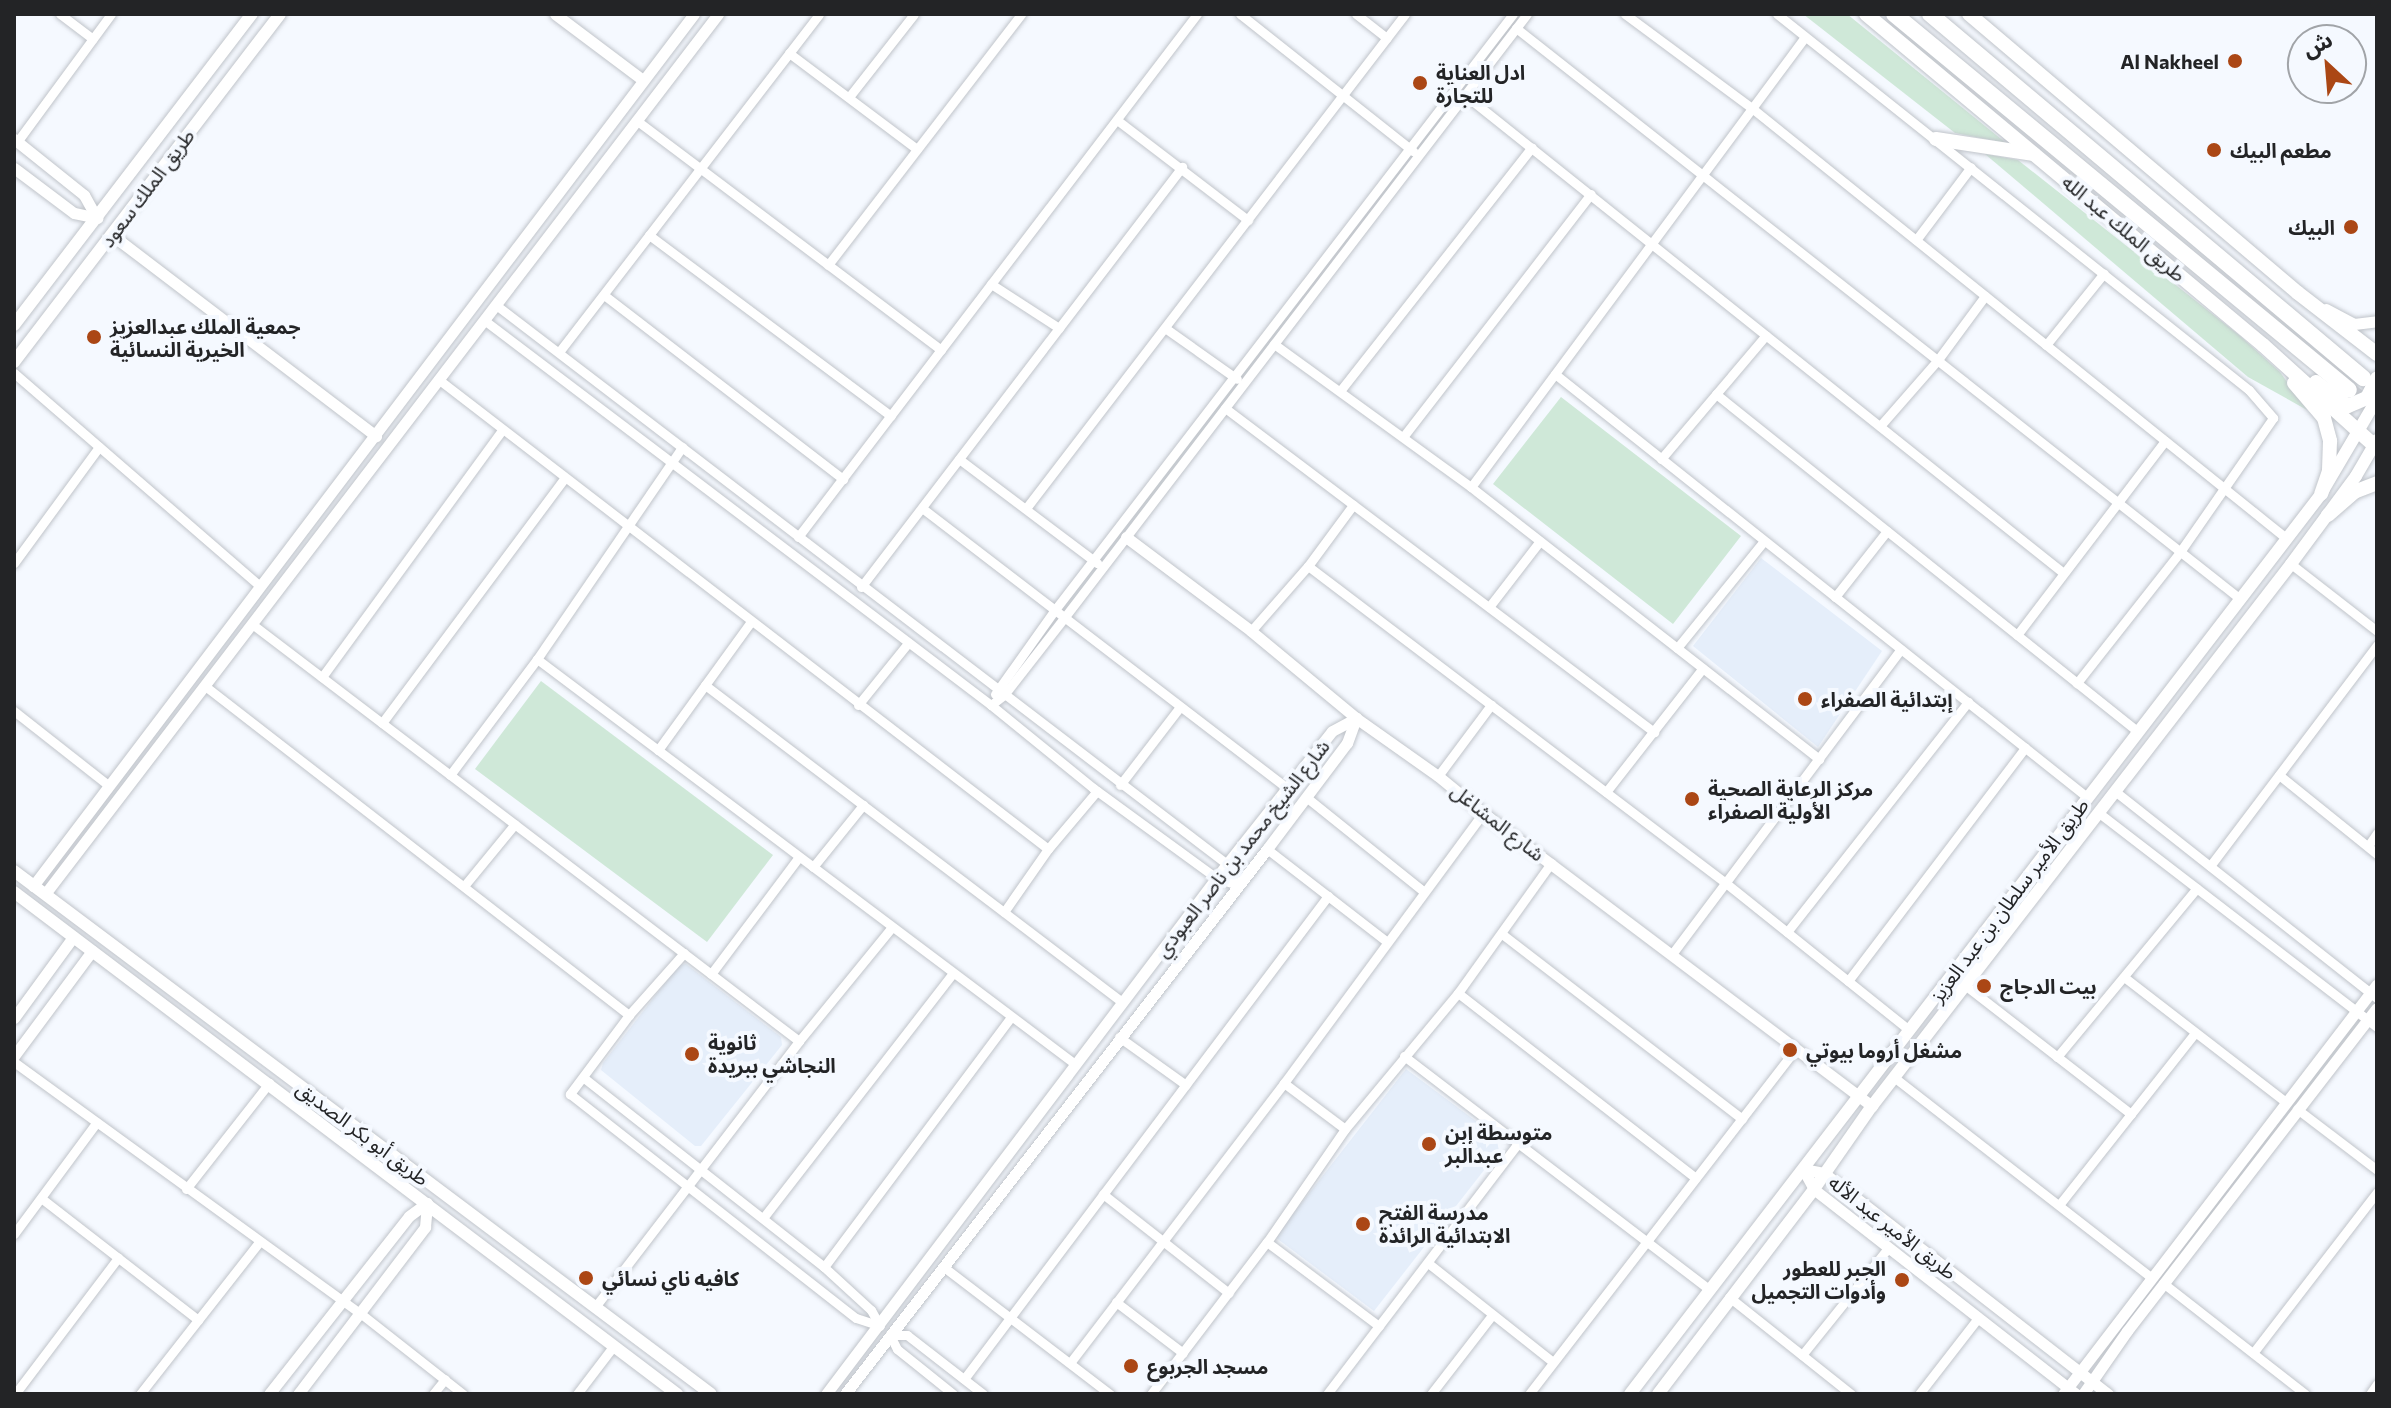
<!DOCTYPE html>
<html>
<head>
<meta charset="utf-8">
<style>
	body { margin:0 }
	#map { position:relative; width:2391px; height:1408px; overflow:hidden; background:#f5f9ff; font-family:Commissioner,"Noto Sans Arabic",sans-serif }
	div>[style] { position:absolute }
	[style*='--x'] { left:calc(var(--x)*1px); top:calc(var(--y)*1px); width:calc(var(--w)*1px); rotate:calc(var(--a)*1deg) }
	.built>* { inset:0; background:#e5eefa }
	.green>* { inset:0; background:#cfe8d8 }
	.motorway-tunnel>* { height:16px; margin-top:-8px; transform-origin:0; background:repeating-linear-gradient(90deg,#cbced4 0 16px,transparent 0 24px) }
	.roads { filter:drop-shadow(0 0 2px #c0c4ca) drop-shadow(0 0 2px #c0c4ca) }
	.minor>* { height:9px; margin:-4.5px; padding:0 4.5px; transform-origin:4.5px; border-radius:4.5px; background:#fff }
	.tertiary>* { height:11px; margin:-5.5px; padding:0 5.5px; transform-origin:5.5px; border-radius:5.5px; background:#fff }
	.secondary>* { height:12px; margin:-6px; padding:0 6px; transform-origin:6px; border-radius:6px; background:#fff }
	.primary>* { height:14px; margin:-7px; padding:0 7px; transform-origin:7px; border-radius:7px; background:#fff }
	.motorway>* { height:16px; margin:-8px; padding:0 8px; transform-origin:8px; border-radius:8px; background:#fff }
	.dots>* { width:22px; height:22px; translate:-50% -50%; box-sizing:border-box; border:4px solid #f5f9ff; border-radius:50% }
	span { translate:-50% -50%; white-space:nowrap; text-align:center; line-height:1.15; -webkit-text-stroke:8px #f5f9ff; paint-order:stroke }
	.poi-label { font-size:20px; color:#232426; font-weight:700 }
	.right { translate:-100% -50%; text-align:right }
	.left { translate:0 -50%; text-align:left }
	.street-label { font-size:20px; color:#232426 }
	.frame { position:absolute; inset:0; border:16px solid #232426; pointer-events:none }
	.north { position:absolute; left:2287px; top:24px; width:80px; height:80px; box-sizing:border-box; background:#f5f9ff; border:2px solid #a1a4a8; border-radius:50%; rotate:334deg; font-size:22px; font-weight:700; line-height:32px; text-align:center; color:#232426 }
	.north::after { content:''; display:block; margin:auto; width:28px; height:36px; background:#ab4715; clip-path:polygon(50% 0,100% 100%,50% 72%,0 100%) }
</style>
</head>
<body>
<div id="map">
	<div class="built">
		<i style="clip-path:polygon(1761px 558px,1882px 651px,1818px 747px,1693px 646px)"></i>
		<i style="clip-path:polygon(686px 964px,781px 1037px,782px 1045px,701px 1146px,695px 1146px,601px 1070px,603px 1063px,679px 965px)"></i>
		<i style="clip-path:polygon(1406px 1069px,1496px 1136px,1499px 1151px,1374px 1311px,1275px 1237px)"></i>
	</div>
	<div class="green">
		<i style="clip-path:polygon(1803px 14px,1847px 14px,2006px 143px,1955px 133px)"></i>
		<i style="clip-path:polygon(1985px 154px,2018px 160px,2239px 335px,2280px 372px,2307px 410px,2248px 377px)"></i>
		<i style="clip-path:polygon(1561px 397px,1741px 536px,1673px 624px,1493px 484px)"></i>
		<i style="clip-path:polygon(541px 681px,773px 855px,707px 942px,475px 769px)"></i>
	</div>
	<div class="motorway-tunnel">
		<i style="--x:2349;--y:390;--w:36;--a:39"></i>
	</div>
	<div class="roads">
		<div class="minor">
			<i style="--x:60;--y:14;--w:41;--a:37.1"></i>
			<i style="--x:1240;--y:14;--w:221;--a:38.4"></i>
			<i style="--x:1356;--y:14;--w:39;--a:38"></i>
			<i style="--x:1625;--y:14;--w:159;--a:36.6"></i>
			<i style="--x:1753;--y:109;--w:684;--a:38.83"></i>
			<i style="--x:1777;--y:14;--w:603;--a:38.54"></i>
			<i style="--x:2249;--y:390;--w:37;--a:49"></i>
			<i style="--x:2273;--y:418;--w:163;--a:124.8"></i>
			<i style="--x:2180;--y:552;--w:167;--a:128.2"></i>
			<i style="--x:1516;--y:28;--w:921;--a:38.25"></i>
			<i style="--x:789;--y:53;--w:160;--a:36.9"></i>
			<i style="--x:1465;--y:95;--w:764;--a:38.62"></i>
			<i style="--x:849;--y:97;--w:105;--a:-51.9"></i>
			<i style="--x:636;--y:120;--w:382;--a:37"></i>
			<i style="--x:1117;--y:120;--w:165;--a:37.4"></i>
			<i style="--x:17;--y:142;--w:159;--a:-53.7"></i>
			<i style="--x:649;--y:235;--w:302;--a:36.8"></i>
			<i style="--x:1916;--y:240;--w:91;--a:-53"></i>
			<i style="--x:828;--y:265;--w:317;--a:-52.4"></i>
			<i style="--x:991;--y:284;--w:81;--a:32.9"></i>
			<i style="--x:604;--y:295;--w:302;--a:37.6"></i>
			<i style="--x:496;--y:305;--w:920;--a:37.41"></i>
			<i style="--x:1227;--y:864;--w:24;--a:60"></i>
			<i style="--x:484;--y:320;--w:637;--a:37.21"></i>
			<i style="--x:991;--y:705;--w:132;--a:39.1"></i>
			<i style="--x:1093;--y:788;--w:155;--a:36.1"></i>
			<i style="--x:1218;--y:879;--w:22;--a:16"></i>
			<i style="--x:1165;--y:328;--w:88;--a:35.3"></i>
			<i style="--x:1274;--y:344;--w:243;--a:36"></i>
			<i style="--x:1471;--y:487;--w:442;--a:38"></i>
			<i style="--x:2046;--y:345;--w:92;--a:-51.1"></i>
			<i style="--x:559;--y:352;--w:426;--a:-52.4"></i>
			<i style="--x:14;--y:373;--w:324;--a:40.9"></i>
			<i style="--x:1555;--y:374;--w:680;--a:38.49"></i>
			<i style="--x:438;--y:379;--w:770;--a:37.61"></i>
			<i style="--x:1340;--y:391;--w:310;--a:-51.8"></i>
			<i style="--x:1716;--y:394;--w:539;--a:38.68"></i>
			<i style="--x:1225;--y:408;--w:538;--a:37.06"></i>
			<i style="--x:1880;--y:426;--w:86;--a:-48.8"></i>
			<i style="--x:1937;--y:361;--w:81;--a:-53.6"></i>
			<i style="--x:1403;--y:437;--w:307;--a:-52.3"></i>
			<i style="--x:959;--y:459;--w:173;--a:37"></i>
			<i style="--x:1661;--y:459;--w:162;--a:-49.7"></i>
			<i style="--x:1471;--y:487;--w:560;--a:-53.42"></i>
			<i style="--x:1027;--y:507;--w:621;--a:-52.52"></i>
			<i style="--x:922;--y:508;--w:461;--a:37.5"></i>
			<i style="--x:798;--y:537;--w:658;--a:-52.66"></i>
			<i style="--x:14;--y:563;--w:144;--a:-53.8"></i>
			<i style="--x:2291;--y:564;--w:109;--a:37.9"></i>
			<i style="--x:1308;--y:566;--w:526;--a:37.2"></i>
			<i style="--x:1727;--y:884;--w:233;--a:38.7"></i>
			<i style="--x:861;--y:587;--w:529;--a:-52.61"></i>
			<i style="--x:1835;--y:597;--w:84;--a:-51.8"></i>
			<i style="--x:1489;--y:607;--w:83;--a:-52.3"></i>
			<i style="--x:252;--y:624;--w:688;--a:37.32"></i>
			<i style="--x:1251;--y:631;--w:86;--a:-48.8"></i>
			<i style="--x:1308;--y:566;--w:76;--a:-53.6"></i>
			<i style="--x:2017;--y:635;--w:244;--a:-52.7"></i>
			<i style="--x:1677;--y:648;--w:138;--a:-50.9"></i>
			<i style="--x:537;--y:659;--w:673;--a:36.97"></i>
			<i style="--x:322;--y:677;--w:306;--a:-53.9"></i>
			<i style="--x:705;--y:685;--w:524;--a:37.24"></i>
			<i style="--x:205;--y:686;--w:537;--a:37.81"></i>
			<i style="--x:995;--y:694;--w:102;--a:-54.6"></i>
			<i style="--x:1054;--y:611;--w:753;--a:-52.45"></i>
			<i style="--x:858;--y:705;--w:80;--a:-51.1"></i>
			<i style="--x:991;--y:705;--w:16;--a:-38"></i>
			<i style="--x:1004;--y:695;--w:98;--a:-52.1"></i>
			<i style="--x:1064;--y:618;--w:761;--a:-52.53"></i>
			<i style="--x:14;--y:711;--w:120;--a:38.2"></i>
			<i style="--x:382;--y:723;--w:304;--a:-53.3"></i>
			<i style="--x:658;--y:750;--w:157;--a:-54.1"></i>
			<i style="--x:450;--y:775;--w:145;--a:-53.1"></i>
			<i style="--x:537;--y:659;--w:257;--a:-55.6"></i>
			<i style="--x:2279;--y:775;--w:126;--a:38.9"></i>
			<i style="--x:1438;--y:776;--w:89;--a:-53.3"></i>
			<i style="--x:1120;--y:785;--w:97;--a:-52.5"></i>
			<i style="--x:1606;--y:792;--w:157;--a:-52"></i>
			<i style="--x:2116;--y:792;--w:333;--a:38.3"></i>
			<i style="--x:1306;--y:797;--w:151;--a:38.8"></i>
			<i style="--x:2099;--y:813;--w:351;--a:37.6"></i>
			<i style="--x:2368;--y:846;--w:16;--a:-55"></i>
			<i style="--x:1267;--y:849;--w:150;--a:37.7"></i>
			<i style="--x:2210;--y:866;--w:277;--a:-52.9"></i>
			<i style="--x:813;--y:867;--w:80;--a:-51.1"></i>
			<i style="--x:464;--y:886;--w:80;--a:-50.6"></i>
			<i style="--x:1004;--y:912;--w:77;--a:-55.1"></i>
			<i style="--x:1048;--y:849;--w:76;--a:-49.8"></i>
			<i style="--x:1787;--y:932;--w:293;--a:-51.8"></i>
			<i style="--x:1502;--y:934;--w:303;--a:37.6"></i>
			<i style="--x:684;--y:953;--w:83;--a:131.6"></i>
			<i style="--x:629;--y:1015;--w:99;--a:126.8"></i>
			<i style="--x:570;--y:1094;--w:363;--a:38.1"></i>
			<i style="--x:856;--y:1318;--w:25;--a:18"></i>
			<i style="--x:1672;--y:954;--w:381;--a:-53.1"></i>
			<i style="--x:711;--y:974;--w:146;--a:-53.1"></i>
			<i style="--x:2124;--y:977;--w:205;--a:37.7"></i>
			<i style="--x:1848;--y:981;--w:293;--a:-52.8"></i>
			<i style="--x:1966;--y:986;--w:209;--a:37.8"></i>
			<i style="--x:1458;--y:993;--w:301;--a:37.9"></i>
			<i style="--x:1119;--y:1037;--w:82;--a:35.6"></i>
			<i style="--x:1404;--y:1056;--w:385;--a:37.4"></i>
			<i style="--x:2057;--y:1057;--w:219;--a:-50.4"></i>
			<i style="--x:14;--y:1062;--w:427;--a:36"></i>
			<i style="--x:360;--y:1313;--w:131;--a:38.2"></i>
			<i style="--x:584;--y:1078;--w:305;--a:38.2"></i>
			<i style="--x:824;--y:1267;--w:64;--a:42.5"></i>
			<i style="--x:871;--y:1310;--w:18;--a:61"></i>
			<i style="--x:1895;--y:1078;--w:324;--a:37.9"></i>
			<i style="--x:1284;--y:1083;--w:76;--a:37"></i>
			<i style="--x:2297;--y:1109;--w:101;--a:37.3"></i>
			<i style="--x:186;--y:1189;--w:135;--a:-51.9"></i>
			<i style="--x:1103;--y:1194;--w:160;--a:38.2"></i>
			<i style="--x:41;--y:1198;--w:199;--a:37.8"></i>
			<i style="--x:2059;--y:1205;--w:218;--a:-51.7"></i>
			<i style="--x:763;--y:1218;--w:310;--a:-52.2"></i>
			<i style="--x:14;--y:1234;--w:139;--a:-53.5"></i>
			<i style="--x:1267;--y:1242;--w:140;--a:36.9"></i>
			<i style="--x:1428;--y:1263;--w:159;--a:38.4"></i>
			<i style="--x:824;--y:1267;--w:312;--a:-53.2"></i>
			<i style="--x:945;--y:1268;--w:208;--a:37.4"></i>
			<i style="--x:2163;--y:1283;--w:180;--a:38"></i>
			<i style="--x:1729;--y:1297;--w:156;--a:38.5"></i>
			<i style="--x:1116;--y:1302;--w:84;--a:37.3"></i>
			<i style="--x:595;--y:1307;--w:335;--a:-52.5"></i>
			<i style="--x:799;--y:1041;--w:147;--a:-50.8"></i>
			<i style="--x:2253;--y:1353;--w:203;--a:-52.4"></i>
			<i style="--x:1802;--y:1355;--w:137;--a:-51.2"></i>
			<i style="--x:1070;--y:1363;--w:352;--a:-52.6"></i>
			<i style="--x:1284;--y:1083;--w:335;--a:-53.6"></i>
			<i style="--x:964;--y:1379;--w:605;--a:-53"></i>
			<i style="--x:15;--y:1394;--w:171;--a:-52.9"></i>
			<i style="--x:140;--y:1394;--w:193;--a:-51.9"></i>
			<i style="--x:433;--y:1394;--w:19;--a:-51"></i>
			<i style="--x:577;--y:1394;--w:58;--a:-52.7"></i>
			<i style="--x:953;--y:1394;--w:72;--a:-141.2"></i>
			<i style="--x:897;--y:1349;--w:16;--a:-117"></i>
			<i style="--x:890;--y:1335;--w:17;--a:0"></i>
			<i style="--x:907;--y:1335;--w:96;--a:37.8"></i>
			<i style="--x:1151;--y:1394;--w:191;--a:-52.7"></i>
			<i style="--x:1267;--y:1242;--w:137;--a:-55.4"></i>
			<i style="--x:1345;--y:1129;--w:177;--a:-50.3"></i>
			<i style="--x:1458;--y:993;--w:160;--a:-54.4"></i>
			<i style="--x:1327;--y:1394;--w:313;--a:-52.7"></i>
			<i style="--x:1431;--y:1394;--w:100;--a:-52.3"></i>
			<i style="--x:1529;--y:1394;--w:435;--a:-52.3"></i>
			<i style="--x:1919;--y:1394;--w:96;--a:-52.2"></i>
			<i style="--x:2370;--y:1394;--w:12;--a:-55"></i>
		</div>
		<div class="tertiary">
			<i style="--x:555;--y:14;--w:110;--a:36.9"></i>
			<i style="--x:14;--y:139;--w:90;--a:38.7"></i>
			<i style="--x:84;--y:195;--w:26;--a:61"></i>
			<i style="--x:14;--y:168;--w:75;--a:36.9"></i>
			<i style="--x:74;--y:213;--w:24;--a:12"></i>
			<i style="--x:112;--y:235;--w:332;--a:37.3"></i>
			<i style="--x:2326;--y:309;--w:32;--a:28"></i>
			<i style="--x:2354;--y:324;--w:23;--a:-7"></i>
			<i style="--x:1126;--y:537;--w:156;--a:36.9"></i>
			<i style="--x:1251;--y:631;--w:136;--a:39.6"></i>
			<i style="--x:1356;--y:718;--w:100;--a:35.3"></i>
			<i style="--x:1438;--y:776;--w:58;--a:39.4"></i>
			<i style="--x:1483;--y:813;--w:487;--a:37"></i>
			<i style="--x:33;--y:886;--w:1094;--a:-52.84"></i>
			<i style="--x:45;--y:894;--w:1108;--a:-52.59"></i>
			<i style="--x:14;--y:1018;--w:100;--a:-53.9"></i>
			<i style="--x:14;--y:1056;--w:131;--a:-53.4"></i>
			<i style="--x:269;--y:1394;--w:226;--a:-51.8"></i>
			<i style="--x:409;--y:1216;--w:22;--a:-36"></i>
			<i style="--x:298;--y:1394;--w:210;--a:-52.7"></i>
			<i style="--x:425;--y:1227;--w:24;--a:-85"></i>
			<i style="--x:826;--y:1394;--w:665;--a:-52.89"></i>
			<i style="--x:1227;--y:864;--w:169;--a:-51.7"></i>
			<i style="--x:1332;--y:731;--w:27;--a:-28"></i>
			<i style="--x:845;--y:1394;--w:689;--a:-52.25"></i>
			<i style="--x:1267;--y:849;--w:133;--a:-53"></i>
			<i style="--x:1347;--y:743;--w:27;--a:-70"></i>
			<i style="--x:2063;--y:1394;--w:516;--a:-52.55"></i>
			<i style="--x:2076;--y:1394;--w:333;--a:-142"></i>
			<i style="--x:1814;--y:1189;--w:23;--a:-119"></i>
			<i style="--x:1803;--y:1169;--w:21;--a:11"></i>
			<i style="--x:1824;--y:1173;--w:360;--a:37.9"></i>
			<i style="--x:2083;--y:1394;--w:77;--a:-55.1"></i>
			<i style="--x:2127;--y:1331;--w:408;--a:-52.3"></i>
		</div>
		<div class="secondary">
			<i style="--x:14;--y:325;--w:392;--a:-52.6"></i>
			<i style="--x:14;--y:362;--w:438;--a:-52.6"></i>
			<i style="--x:14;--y:871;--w:871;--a:36.88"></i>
			<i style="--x:14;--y:892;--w:832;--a:37.13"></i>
			<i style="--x:1630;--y:1394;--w:1135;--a:-52.48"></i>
			<i style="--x:2321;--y:494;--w:110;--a:-59.5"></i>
			<i style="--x:1658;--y:1394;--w:258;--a:-52.7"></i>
			<i style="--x:1814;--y:1189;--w:101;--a:-55.1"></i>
			<i style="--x:1872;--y:1106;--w:685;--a:-52.29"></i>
			<i style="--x:2291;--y:564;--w:109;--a:-53.5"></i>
			<i style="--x:2356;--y:476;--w:42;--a:-59.7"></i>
		</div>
		<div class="primary">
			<i style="--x:1866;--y:14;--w:517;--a:39.82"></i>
			<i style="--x:2263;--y:345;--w:154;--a:42.1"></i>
			<i style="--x:1969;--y:14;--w:431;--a:40.3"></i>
			<i style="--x:2298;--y:293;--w:100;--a:37.7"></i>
			<i style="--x:1936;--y:139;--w:99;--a:8.7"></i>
			<i style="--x:2316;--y:382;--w:40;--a:37"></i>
			<i style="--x:2348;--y:406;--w:21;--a:-23"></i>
			<i style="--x:2367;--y:398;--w:22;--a:-63"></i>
			<i style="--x:2294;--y:383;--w:46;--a:49.4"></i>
			<i style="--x:2324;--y:418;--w:24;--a:75"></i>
			<i style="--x:2330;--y:441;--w:30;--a:92"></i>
			<i style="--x:2329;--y:471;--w:24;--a:109"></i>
			<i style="--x:2328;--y:515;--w:35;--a:-41"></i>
			<i style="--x:2354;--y:492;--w:25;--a:-21"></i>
		</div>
		<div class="motorway">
			<i style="--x:1894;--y:14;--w:590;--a:39.57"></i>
			<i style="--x:1930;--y:14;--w:566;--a:40.05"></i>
		</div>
	</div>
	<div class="dots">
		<i style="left:2235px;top:61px;background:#ab4715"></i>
		<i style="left:1420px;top:83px;background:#ab4715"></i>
		<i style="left:2214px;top:150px;background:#ab4715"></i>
		<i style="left:2351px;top:227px;background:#ab4715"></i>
		<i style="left:94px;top:337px;background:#ab4715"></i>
		<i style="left:1805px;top:699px;background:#ab4715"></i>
		<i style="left:1692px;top:799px;background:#ab4715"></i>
		<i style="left:1984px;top:986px;background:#ab4715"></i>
		<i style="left:1790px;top:1050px;background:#ab4715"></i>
		<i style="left:692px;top:1054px;background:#ab4715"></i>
		<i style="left:1429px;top:1144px;background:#ab4715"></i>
		<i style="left:1363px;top:1224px;background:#ab4715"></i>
		<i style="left:586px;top:1278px;background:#ab4715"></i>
		<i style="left:1902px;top:1280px;background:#ab4715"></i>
		<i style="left:1131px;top:1366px;background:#ab4715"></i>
	</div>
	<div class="poi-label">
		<span class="right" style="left:2219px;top:61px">Al Nakheel</span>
		<span class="left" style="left:1436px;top:84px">ادل العناية<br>للتجارة</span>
		<span class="left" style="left:2230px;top:150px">مطعم البيك</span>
		<span class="right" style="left:2335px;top:227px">البيك</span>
		<span class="left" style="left:110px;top:338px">جمعية الملك عبدالعزيز<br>الخيرية النسائية</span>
		<span class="left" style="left:1821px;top:699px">إبتدائية الصفراء</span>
		<span class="left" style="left:1708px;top:800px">مركز الرعاية الصحية<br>الأولية الصفراء</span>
		<span class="left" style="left:2000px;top:986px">بيت الدجاج</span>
		<span class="left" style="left:708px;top:1054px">ثانوية<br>النجاشي ببريدة</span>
		<span class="left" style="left:1806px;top:1050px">مشغل أروما بيوتي</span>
		<span class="left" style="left:1445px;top:1144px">متوسطة إبن<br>عبدالبر</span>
		<span class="left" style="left:1379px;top:1224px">مدرسة الفتح<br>الابتدائية الرائدة</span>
		<span class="right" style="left:1886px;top:1280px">الجبر للعطور<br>وأدوات التجميل</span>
		<span class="left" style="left:602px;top:1278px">كافيه ناي نسائي</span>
		<span class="left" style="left:1147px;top:1366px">مسجد الجربوع</span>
	</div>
	<div class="street-label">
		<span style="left:147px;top:188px;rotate:-53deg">طريق الملك سعود</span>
		<span style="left:2124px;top:228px;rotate:40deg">طريق الملك عبد الله</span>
		<span style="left:1498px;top:822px;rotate:38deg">شارع المشاغل</span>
		<span style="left:1242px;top:848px;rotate:-52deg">شارع الشيخ محمد بن ناصر العبودي</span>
		<span style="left:2009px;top:900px;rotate:-53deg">طريق الأمير سلطان بن عبد العزيز</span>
		<span style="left:363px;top:1133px;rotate:37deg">طريق أبو بكر الصديق</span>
		<span style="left:1893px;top:1227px;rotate:38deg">طريق الأمير عبد الأله</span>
	</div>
	<div class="frame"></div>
	<div class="north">ش</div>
</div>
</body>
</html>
